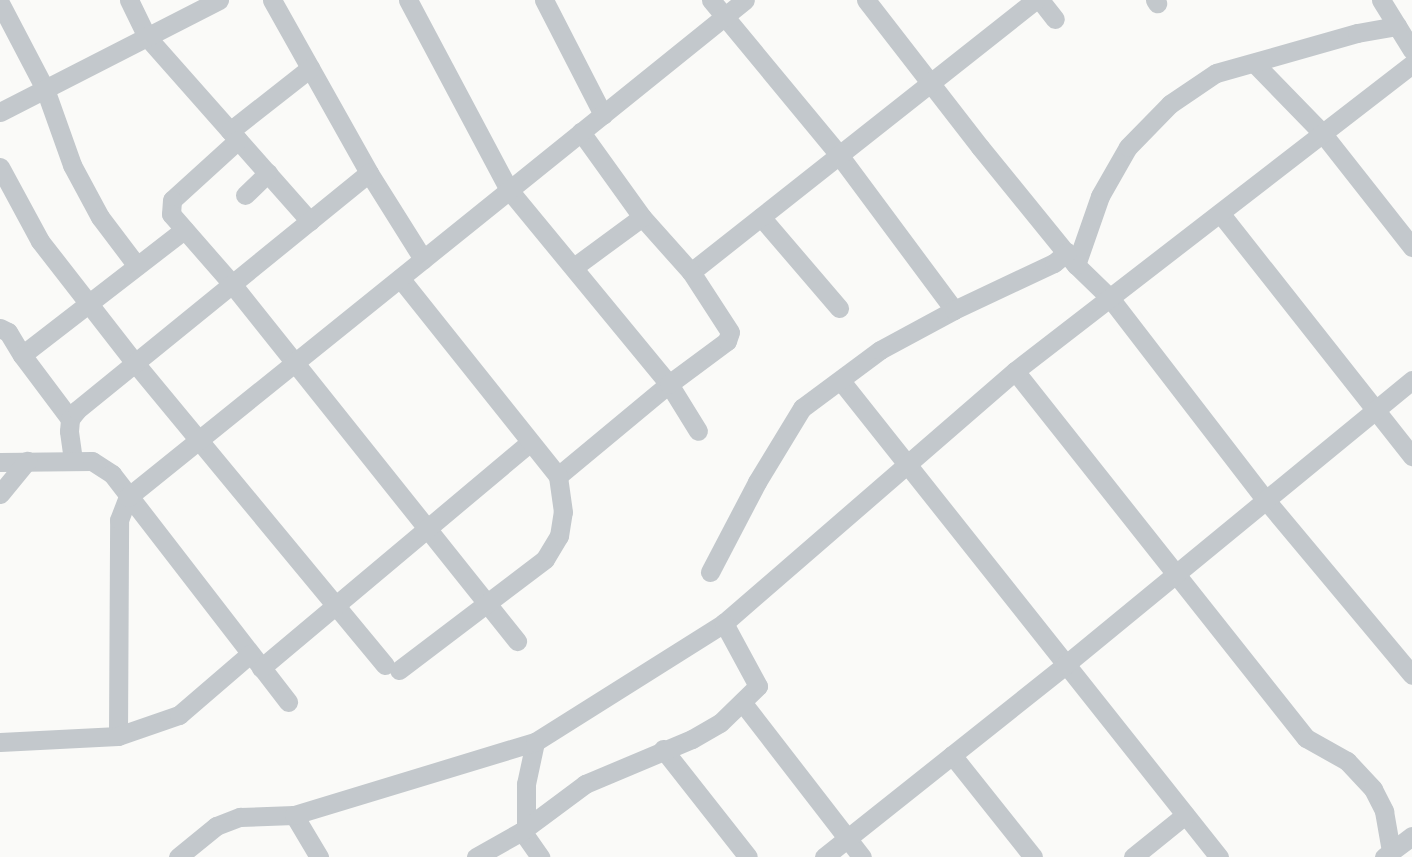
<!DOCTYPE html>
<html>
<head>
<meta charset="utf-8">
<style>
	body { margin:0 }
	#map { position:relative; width:1412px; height:857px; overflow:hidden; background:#fafaf8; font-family:"IBM Plex Sans",sans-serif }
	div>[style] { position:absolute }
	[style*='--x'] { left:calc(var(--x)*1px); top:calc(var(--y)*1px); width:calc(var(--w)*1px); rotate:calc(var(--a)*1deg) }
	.minor>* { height:19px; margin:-9.5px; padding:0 9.5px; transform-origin:9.5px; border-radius:9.5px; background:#c3c8cc }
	span { translate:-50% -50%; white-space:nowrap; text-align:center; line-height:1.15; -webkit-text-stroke:5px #fff; paint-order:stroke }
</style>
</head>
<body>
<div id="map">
	<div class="minor">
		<i style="--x:129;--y:0;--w:41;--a:64.1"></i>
		<i style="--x:147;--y:37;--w:246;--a:48.5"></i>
		<i style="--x:272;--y:0;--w:198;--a:60.7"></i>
		<i style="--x:369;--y:173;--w:102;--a:57.9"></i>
		<i style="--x:408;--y:0;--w:215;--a:62"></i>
		<i style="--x:509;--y:190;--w:251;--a:50.5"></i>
		<i style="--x:669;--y:384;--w:55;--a:58.3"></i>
		<i style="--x:544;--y:0;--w:129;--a:62.8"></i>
		<i style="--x:711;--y:0;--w:201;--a:50.4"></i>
		<i style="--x:839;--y:155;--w:193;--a:53.4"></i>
		<i style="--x:866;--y:0;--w:186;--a:52.2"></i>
		<i style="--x:980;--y:147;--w:152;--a:50.9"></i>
		<i style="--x:1076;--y:265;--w:47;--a:44.1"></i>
		<i style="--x:1110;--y:298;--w:254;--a:52.4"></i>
		<i style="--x:1265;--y:499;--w:229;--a:50.1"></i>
		<i style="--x:1040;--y:0;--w:24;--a:52"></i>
		<i style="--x:1155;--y:0;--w:4;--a:56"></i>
		<i style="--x:1381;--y:0;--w:59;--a:58.2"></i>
		<i style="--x:0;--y:3;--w:97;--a:62.4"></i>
		<i style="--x:45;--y:89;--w:81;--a:70.4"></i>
		<i style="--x:72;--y:165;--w:59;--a:61.7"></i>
		<i style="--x:100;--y:217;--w:61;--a:52.9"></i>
		<i style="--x:1254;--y:63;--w:99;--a:45.8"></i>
		<i style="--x:1323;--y:134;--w:144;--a:51.8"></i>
		<i style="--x:0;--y:112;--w:246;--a:-27.1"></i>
		<i style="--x:230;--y:131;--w:102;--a:-38.2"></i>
		<i style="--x:238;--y:140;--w:89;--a:137.7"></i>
		<i style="--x:172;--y:200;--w:14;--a:94"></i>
		<i style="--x:171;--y:214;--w:93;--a:48.9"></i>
		<i style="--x:232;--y:284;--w:457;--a:51.4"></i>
		<i style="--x:0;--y:167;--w:84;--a:61.6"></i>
		<i style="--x:40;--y:241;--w:155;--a:52.1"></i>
		<i style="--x:135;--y:363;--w:392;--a:50.4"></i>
		<i style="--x:245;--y:195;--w:32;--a:-44"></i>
		<i style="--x:1220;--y:213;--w:310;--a:51.7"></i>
		<i style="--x:761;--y:217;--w:120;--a:49.4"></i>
		<i style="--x:1076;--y:265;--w:73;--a:-70.8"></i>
		<i style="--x:1100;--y:196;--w:56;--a:-60.3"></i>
		<i style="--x:1128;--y:147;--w:60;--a:-45.7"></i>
		<i style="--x:1170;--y:104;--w:55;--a:-34"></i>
		<i style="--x:1216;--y:73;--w:147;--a:-15.8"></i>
		<i style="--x:1357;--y:33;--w:41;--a:-9.9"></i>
		<i style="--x:574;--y:267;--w:84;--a:-36.3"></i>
		<i style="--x:691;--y:272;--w:439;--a:-38.3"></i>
		<i style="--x:0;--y:328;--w:9;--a:27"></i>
		<i style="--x:8;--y:332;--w:27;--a:59"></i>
		<i style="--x:22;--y:355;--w:205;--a:-37.7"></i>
		<i style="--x:22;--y:355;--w:80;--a:53.1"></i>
		<i style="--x:1015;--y:371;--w:468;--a:51.6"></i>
		<i style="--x:1306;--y:738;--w:47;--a:29.3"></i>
		<i style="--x:1347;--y:761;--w:38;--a:47"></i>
		<i style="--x:1373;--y:789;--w:25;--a:63"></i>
		<i style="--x:1384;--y:811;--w:41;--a:80.1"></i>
		<i style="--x:841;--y:381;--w:608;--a:51.55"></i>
		<i style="--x:73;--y:460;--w:29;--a:-98"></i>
		<i style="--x:69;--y:431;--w:12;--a:-85"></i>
		<i style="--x:70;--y:419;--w:11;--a:-52"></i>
		<i style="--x:77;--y:410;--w:376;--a:-39.1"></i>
		<i style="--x:0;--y:462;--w:92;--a:-0.6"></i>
		<i style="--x:92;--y:461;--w:24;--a:33"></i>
		<i style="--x:112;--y:474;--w:288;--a:52.3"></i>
		<i style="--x:558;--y:476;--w:144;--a:-39.7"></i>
		<i style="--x:669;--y:384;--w:72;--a:-36.6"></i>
		<i style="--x:727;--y:341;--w:9;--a:-72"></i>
		<i style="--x:730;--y:332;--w:72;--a:-123"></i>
		<i style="--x:691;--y:272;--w:74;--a:-131.7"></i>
		<i style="--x:642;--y:217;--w:105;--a:-125.7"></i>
		<i style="--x:0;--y:494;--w:43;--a:-50.7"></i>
		<i style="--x:710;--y:572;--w:102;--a:-62.4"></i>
		<i style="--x:757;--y:482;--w:87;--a:-58.7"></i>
		<i style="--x:802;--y:408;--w:97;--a:-36.6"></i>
		<i style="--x:880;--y:350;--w:84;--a:-28.4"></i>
		<i style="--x:954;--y:310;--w:110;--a:-25.2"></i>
		<i style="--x:1054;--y:263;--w:17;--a:-40"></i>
		<i style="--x:261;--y:668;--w:351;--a:-40"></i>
		<i style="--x:399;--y:670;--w:183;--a:-37.2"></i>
		<i style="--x:545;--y:559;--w:27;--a:-59"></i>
		<i style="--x:559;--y:536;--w:24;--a:-81"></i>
		<i style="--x:563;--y:512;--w:36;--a:-98"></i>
		<i style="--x:558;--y:476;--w:253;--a:-128.6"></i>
		<i style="--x:742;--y:702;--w:196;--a:52.3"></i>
		<i style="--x:118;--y:736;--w:216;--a:-89.7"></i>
		<i style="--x:119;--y:520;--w:25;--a:-69"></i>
		<i style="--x:128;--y:497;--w:792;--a:-38.85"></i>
		<i style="--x:0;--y:742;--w:118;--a:-2.9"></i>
		<i style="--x:118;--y:736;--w:65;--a:-19"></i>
		<i style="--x:179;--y:715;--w:94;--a:-40.7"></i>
		<i style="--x:663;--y:749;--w:137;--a:51.8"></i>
		<i style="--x:952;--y:755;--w:130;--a:51.5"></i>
		<i style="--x:294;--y:815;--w:49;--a:59.2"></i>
		<i style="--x:526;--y:828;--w:44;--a:-90"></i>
		<i style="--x:526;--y:784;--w:43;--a:-77.9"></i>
		<i style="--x:522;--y:831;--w:32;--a:55"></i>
		<i style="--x:178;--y:857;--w:49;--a:-39.2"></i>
		<i style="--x:216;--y:826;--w:26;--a:-21"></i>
		<i style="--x:240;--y:817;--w:54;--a:-2.1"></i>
		<i style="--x:294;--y:815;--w:252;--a:-16.9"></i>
		<i style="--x:535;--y:742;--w:223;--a:-32.2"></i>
		<i style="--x:724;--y:623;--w:385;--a:-40.9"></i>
		<i style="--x:1015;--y:371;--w:502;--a:-37.71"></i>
		<i style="--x:476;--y:857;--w:53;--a:-29.5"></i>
		<i style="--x:522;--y:831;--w:79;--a:-36.7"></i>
		<i style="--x:585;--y:784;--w:116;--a:-22.8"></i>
		<i style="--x:692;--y:739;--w:32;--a:-30"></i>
		<i style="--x:720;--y:723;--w:53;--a:-44.2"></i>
		<i style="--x:758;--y:686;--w:72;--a:-118.4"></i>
		<i style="--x:824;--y:857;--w:308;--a:-38.5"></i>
		<i style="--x:1065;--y:665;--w:449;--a:-39.4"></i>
		<i style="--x:1133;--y:857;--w:67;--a:-38.9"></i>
		<i style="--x:1384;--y:857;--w:35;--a:-37"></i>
	</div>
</div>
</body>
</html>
